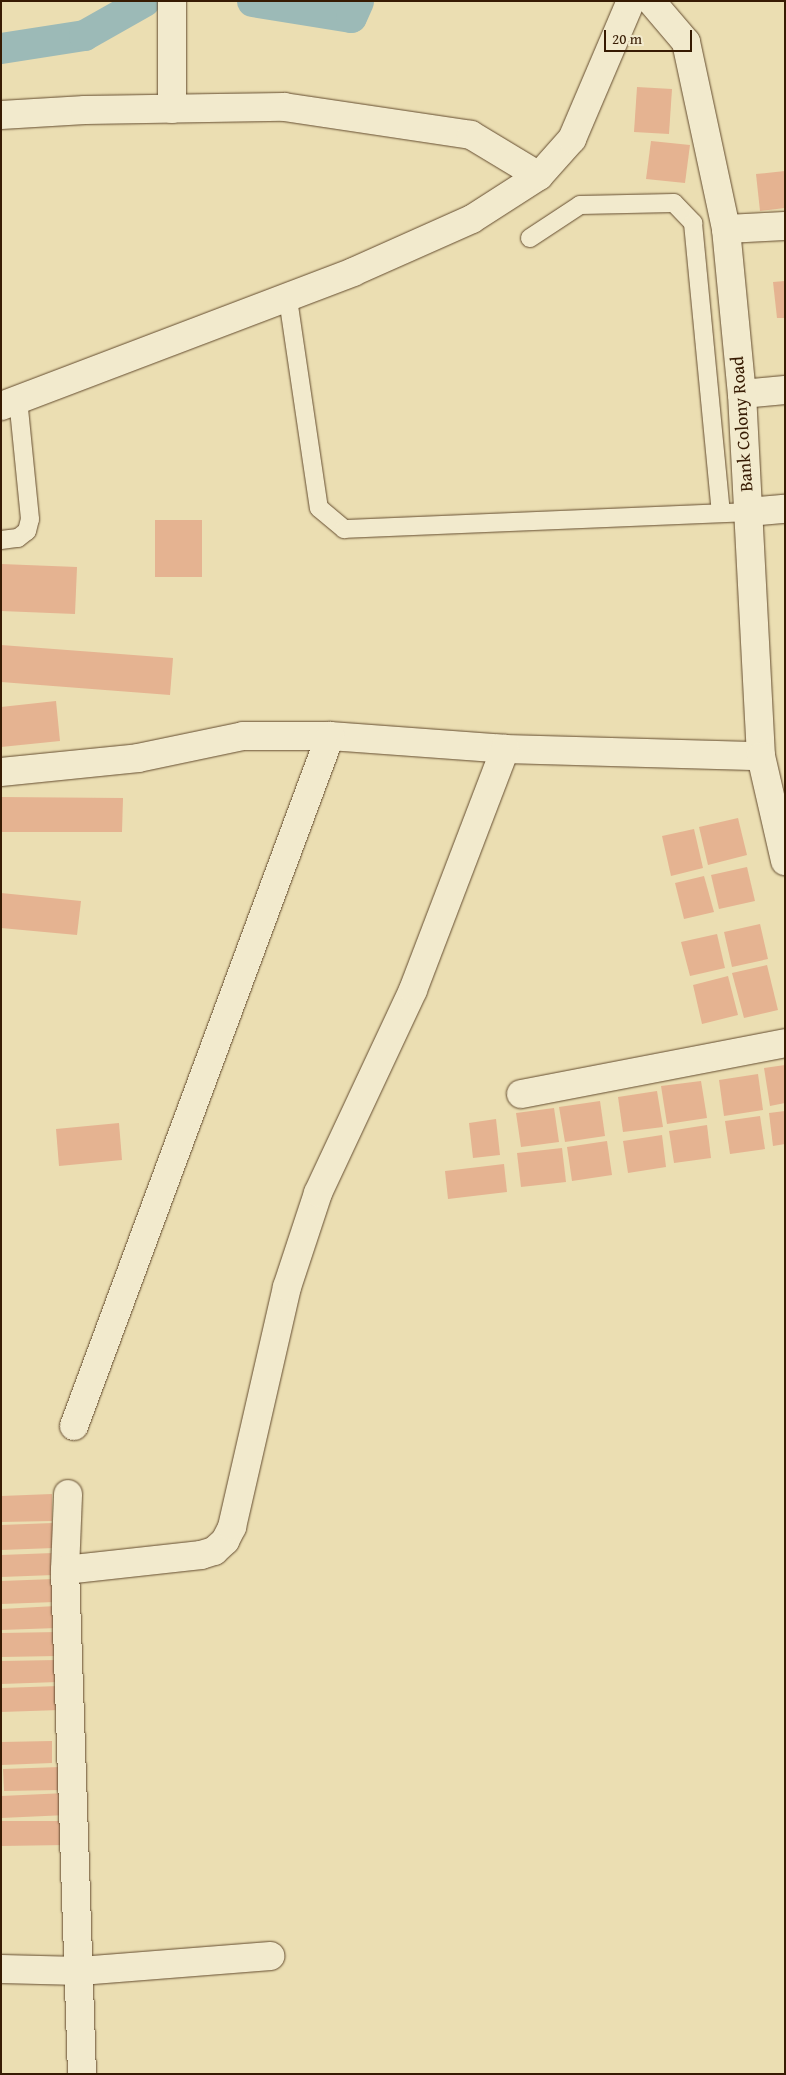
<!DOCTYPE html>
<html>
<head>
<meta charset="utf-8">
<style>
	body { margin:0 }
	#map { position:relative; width:786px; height:2075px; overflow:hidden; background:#ebdeb2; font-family:"Gentium Book Plus",serif }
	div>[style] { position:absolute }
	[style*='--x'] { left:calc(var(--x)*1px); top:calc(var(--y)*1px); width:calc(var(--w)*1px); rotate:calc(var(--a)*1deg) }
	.canal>* { height:31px; margin:-15.5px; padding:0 15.5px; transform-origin:15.5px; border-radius:15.5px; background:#9cbab7 }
	.building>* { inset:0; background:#e5b391 }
	.roads { filter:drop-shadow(0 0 1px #644c2f) drop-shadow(0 0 1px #644c2f) }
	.service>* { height:18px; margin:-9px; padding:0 9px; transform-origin:9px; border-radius:9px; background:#f2eacd }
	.minor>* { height:28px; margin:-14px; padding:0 14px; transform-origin:14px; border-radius:14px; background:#f2eacd }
	.tertiary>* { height:28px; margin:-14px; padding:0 14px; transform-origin:14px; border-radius:14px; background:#f2eacd }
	span { translate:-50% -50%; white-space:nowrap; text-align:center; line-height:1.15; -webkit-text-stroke:4px #f2eacd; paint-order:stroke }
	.street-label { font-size:18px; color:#371b03 }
	.frame { position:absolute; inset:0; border:2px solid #371b03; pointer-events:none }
	.scale { position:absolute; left:604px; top:30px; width:88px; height:22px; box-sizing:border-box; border:2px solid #371b03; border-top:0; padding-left:6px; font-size:15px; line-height:18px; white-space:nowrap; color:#371b03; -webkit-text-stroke:4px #f2eacd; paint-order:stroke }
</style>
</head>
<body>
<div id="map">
	<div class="canal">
		<i style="--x:252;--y:1;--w:100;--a:9.2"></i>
		<i style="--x:351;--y:17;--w:17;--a:-66"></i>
		<i style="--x:1;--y:48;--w:84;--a:-8.9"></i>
		<i style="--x:84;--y:35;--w:69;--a:-29.5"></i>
	</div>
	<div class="building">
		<i style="clip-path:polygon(637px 87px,672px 89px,669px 134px,634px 132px)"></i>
		<i style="clip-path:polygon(651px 141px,690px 145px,685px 183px,646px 179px)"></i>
		<i style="clip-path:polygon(785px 171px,785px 208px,760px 211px,756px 174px)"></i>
		<i style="clip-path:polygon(785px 281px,785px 318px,777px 318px,773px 282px)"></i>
		<i style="clip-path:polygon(155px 520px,202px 520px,202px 577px,155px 577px)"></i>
		<i style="clip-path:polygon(1px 564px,77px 567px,75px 614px,1px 611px)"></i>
		<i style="clip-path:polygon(1px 645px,173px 658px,170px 695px,1px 682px)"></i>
		<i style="clip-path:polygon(56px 701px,60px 741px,1px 747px,1px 707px)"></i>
		<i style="clip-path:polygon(1px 797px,123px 798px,122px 832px,1px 832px)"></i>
		<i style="clip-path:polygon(738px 818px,747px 855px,708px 865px,699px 827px)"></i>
		<i style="clip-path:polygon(694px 829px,703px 868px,671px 876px,662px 836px)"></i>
		<i style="clip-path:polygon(747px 867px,755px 901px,719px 909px,711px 875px)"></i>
		<i style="clip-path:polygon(704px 876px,714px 912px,684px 919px,675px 883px)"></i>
		<i style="clip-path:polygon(1px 893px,81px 901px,77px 935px,1px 928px)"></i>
		<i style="clip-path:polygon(760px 924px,768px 959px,732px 967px,724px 932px)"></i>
		<i style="clip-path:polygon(717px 934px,725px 968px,690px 976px,681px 942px)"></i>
		<i style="clip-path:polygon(767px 965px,778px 1010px,744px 1018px,732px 973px)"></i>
		<i style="clip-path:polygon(728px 976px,738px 1015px,702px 1024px,693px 985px)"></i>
		<i style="clip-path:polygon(785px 1065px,785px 1103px,770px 1106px,764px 1068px)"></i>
		<i style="clip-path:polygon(758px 1074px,763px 1110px,724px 1116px,719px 1080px)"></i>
		<i style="clip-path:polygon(701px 1081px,707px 1118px,667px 1124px,661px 1086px)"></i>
		<i style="clip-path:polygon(657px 1091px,663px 1127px,623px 1132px,618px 1097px)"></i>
		<i style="clip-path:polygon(600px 1101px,605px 1136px,565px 1142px,559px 1107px)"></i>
		<i style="clip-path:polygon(554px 1108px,559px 1142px,521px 1147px,516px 1113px)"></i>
		<i style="clip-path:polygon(785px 1111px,785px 1144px,773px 1146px,769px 1113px)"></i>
		<i style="clip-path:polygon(760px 1116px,765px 1149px,730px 1154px,725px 1121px)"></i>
		<i style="clip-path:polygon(496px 1119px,500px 1155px,473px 1158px,469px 1123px)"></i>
		<i style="clip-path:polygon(119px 1123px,122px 1160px,59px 1166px,56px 1129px)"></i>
		<i style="clip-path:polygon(707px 1125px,711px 1158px,674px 1163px,669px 1131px)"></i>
		<i style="clip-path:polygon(662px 1135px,666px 1167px,628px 1173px,623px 1141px)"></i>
		<i style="clip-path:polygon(607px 1141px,612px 1175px,572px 1181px,567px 1147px)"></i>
		<i style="clip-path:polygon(562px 1148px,566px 1182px,521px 1187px,517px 1153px)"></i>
		<i style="clip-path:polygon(504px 1164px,507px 1192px,448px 1199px,445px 1171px)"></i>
		<i style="clip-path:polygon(52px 1494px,52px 1521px,1px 1522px,1px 1496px)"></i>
		<i style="clip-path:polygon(53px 1523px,54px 1548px,1px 1550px,1px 1525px)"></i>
		<i style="clip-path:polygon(53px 1553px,54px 1575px,1px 1577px,1px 1555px)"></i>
		<i style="clip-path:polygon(54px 1579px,55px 1602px,1px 1604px,1px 1581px)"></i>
		<i style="clip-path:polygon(56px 1606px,57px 1628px,1px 1630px,1px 1609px)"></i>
		<i style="clip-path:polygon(58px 1632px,58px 1656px,1px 1657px,1px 1633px)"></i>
		<i style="clip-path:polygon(57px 1660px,58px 1682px,1px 1684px,1px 1661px)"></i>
		<i style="clip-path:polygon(59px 1686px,60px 1710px,1px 1712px,1px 1688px)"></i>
		<i style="clip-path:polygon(52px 1741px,52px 1763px,1px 1765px,1px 1742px)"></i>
		<i style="clip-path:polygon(60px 1767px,60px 1790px,4px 1791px,3px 1769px)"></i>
		<i style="clip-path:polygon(66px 1793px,67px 1815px,1px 1818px,1px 1796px)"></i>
		<i style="clip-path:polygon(1px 1821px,67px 1821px,67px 1845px,1px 1846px)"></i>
	</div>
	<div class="roads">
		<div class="service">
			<i style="--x:530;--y:238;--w:60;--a:-33.4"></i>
			<i style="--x:580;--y:205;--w:94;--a:-1.2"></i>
			<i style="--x:674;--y:203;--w:28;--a:46"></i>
			<i style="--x:693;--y:223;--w:291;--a:84.5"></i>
			<i style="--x:288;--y:299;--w:211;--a:81.6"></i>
			<i style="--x:319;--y:508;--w:33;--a:40"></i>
			<i style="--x:344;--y:529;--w:404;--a:-2.4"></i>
			<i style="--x:1;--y:540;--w:17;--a:-7"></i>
			<i style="--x:18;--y:538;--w:11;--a:-38"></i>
			<i style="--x:27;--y:531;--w:12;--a:-76"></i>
			<i style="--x:30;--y:519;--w:121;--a:-95.7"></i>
		</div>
		<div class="minor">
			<i style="--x:172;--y:109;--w:108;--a:-90"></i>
			<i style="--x:1;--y:115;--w:84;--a:-3.4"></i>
			<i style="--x:85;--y:110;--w:199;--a:-0.9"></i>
			<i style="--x:284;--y:107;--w:189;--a:8.5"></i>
			<i style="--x:471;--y:135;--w:79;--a:31.1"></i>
			<i style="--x:726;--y:229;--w:59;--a:-2.9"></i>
			<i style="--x:742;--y:394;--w:43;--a:-5.3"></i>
			<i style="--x:748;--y:512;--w:37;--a:-5"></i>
			<i style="--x:1;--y:772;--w:138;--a:-5.8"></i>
			<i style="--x:138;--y:758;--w:107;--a:-11.8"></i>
			<i style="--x:243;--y:736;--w:87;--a:0"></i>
			<i style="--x:330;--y:736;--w:175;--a:4.2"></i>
			<i style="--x:505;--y:749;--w:256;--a:1.6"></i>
			<i style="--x:521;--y:1094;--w:269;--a:-10.9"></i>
			<i style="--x:74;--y:1426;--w:736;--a:-69.64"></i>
			<i style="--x:65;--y:1570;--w:76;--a:-87.7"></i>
			<i style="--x:1;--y:1969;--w:79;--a:1.5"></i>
			<i style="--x:80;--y:1971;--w:191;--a:-4.5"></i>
			<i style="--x:82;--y:2074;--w:504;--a:-91.93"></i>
			<i style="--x:65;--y:1570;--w:137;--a:-6.3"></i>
			<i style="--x:201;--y:1555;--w:14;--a:-17"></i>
			<i style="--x:214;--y:1551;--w:15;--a:-42"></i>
			<i style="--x:225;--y:1541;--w:16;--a:-63"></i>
			<i style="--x:232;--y:1527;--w:246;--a:-77.1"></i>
			<i style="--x:287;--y:1287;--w:99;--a:-71.7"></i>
			<i style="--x:318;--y:1193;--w:224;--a:-64.9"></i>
			<i style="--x:413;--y:990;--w:258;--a:-69.1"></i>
		</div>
		<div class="tertiary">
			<i style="--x:651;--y:1;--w:54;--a:49.5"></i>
			<i style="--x:686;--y:42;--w:191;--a:77.9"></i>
			<i style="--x:726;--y:229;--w:166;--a:84.5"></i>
			<i style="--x:742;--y:394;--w:362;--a:87"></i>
			<i style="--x:761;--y:756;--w:108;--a:77.1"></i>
			<i style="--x:1;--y:406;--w:377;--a:-20.8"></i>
			<i style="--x:353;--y:272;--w:130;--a:-24"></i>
			<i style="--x:472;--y:219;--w:80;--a:-32.7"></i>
			<i style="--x:539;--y:176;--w:50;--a:-48.3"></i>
			<i style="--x:572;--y:139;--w:150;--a:-66.9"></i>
		</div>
	</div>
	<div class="street-label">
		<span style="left:742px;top:424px;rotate:-94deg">Bank Colony Road</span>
	</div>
	<div class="frame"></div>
	<div class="scale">20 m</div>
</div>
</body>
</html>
